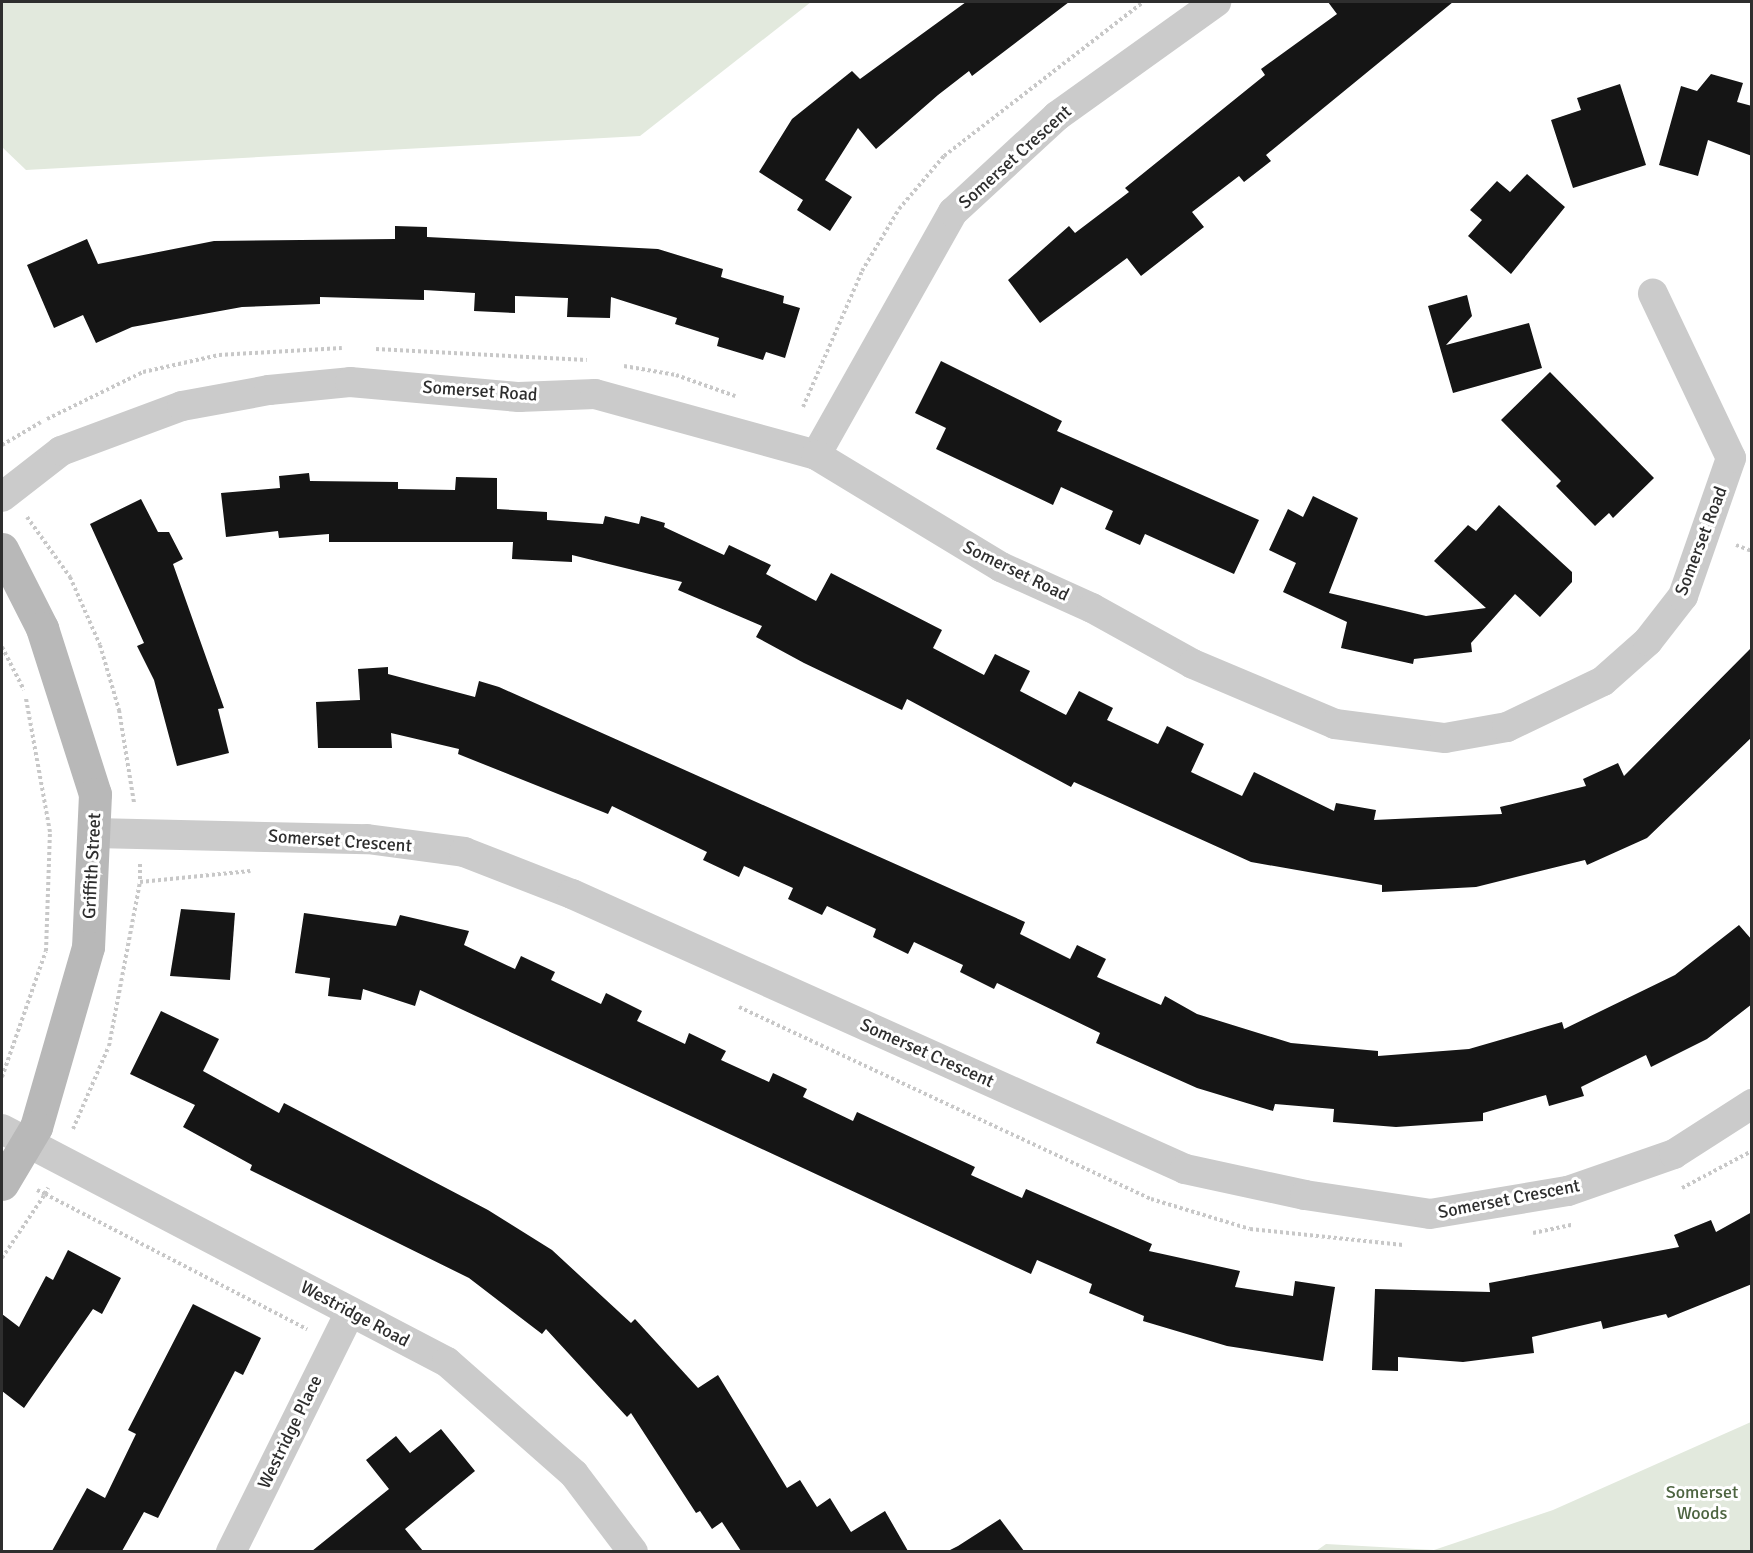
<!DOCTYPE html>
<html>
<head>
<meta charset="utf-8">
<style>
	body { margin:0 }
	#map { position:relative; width:1753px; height:1553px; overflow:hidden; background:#fff; font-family:Signika,sans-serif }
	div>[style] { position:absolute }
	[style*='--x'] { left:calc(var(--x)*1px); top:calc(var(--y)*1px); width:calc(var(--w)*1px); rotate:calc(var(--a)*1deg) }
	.green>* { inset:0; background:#e2e9dd }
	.building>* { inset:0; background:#151515 }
	.path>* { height:4px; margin-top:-2px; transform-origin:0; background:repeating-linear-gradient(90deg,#c8c8c8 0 3px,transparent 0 6px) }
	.street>* { height:30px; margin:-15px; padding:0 15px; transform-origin:15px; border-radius:15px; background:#cbcbcb }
	.secondary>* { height:33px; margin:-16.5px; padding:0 16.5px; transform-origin:16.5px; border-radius:16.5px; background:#b8b8b8 }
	span { translate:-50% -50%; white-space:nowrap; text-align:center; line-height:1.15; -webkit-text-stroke:6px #fff; paint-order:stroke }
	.street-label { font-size:18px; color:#2e2e2e }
	.park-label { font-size:18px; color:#4d6440 }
	.frame { position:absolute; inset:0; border:3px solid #2e2e2e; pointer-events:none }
</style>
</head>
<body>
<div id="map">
	<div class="green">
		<i style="clip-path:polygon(2px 2px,811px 2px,640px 136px,26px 170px,2px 147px)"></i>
		<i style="clip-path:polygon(1751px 1422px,1751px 1551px,1316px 1551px,1326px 1544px,1434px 1550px,1553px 1510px)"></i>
	</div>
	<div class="building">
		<i style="clip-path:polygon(966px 2px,1069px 2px,972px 76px,969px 71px,938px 95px,876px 149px,858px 128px,825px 180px,852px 197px,830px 231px,797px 210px,803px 200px,759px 172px,792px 119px,852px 71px,860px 79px)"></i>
		<i style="clip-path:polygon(1328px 2px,1453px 2px,1266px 155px,1271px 161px,1244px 182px,1239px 176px,1192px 212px,1204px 227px,1141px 276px,1127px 258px,1040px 323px,1008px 280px,1069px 226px,1075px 233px,1129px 192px,1125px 188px,1265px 75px,1261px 69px,1337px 14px)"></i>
		<i style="clip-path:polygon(1711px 74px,1743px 83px,1737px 102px,1752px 106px,1752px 156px,1708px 140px,1698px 176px,1659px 165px,1681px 86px,1697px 91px)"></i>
		<i style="clip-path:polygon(1620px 84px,1646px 165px,1573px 188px,1551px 120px,1581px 110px,1577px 98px)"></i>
		<i style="clip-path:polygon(1527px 174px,1565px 207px,1511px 274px,1468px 236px,1482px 220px,1470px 210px,1497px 181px,1510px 192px)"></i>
		<i style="clip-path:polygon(395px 226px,427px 227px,427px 237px,658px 249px,723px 269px,721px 277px,784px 296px,783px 303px,800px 308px,785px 358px,766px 352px,763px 360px,717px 346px,719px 338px,675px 324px,677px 318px,611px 297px,610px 318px,567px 317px,568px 298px,515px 296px,515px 313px,474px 311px,475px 293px,424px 290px,424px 300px,320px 297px,320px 304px,242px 307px,132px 327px,96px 343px,83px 315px,54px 328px,27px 265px,87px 239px,98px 264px,214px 241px,395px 239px)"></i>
		<i style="clip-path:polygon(1467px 295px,1472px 316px,1446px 345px,1529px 323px,1542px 368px,1453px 393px,1428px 306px)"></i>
		<i style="clip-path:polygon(941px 361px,1062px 421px,1057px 431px,1259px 520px,1234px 574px,1145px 534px,1140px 545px,1105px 529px,1113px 511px,1061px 487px,1053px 505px,936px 449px,946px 428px,915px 413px)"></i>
		<i style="clip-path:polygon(1550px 372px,1654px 478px,1613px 518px,1609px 513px,1595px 526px,1556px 486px,1561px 481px,1501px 420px)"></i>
		<i style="clip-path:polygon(309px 473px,310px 481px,398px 482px,398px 489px,455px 490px,456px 477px,497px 478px,497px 509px,547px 512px,547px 520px,603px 524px,605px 516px,639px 524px,641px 516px,665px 523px,664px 527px,724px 555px,729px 545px,771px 565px,766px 574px,816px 601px,831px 573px,942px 630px,933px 648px,984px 675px,995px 654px,1030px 671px,1020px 691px,1066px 715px,1079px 691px,1113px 708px,1107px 720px,1158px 744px,1167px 726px,1204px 744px,1191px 772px,1242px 796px,1254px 772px,1334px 811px,1336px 803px,1376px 810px,1374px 820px,1502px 814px,1500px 807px,1586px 786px,1583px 779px,1618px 763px,1624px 776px,1752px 647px,1752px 737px,1647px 838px,1587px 865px,1585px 860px,1476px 887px,1382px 892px,1382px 885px,1251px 862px,1074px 782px,1071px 787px,907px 699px,902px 710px,804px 663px,756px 637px,762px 626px,678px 590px,682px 582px,572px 555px,572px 562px,512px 559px,513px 542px,329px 542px,329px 534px,279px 538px,278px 531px,226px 537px,221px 493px,280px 488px,279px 476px)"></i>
		<i style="clip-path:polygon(1313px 496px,1358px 518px,1329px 593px,1426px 616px,1486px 608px,1434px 561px,1468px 525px,1476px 531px,1499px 505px,1572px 572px,1572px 582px,1540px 617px,1515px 594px,1471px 643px,1472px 652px,1414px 659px,1413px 664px,1341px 648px,1347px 622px,1283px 592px,1296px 563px,1269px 550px,1288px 509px,1303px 517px)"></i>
		<i style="clip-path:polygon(141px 499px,158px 532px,169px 532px,183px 559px,173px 564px,224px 708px,218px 709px,229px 753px,177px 766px,154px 680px,137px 646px,144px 643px,90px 524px)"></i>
		<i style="clip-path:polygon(388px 667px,388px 674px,475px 697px,479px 681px,499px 687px,1025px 922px,1020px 934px,1070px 959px,1077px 945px,1106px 959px,1097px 977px,1161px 1005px,1165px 996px,1197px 1014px,1291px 1043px,1378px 1051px,1378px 1056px,1469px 1049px,1562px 1022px,1564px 1029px,1675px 975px,1739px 925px,1752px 940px,1752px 1004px,1707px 1039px,1651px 1067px,1646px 1055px,1581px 1087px,1584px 1096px,1549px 1106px,1546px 1095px,1483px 1113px,1483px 1121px,1396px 1127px,1333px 1122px,1334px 1109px,1275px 1104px,1273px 1111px,1197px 1088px,1096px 1043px,1100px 1033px,997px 983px,994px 989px,960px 972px,963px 965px,914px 942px,908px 954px,873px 937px,876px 929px,827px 906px,822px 915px,788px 899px,793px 888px,744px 866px,739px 877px,703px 860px,707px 852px,612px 806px,608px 814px,458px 754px,459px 749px,391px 733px,392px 748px,318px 748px,316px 702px,360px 700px,358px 669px)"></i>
		<i style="clip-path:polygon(181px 909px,235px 913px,230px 980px,170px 976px)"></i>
		<i style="clip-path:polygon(304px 913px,396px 926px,400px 915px,469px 931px,464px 945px,515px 969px,521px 956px,555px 972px,551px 980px,601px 1004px,606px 993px,642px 1011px,637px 1021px,685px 1044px,689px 1033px,726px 1051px,721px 1060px,769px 1082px,773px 1073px,807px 1089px,803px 1097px,853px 1121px,857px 1112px,975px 1167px,971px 1175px,1022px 1198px,1026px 1189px,1152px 1244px,1149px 1251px,1240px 1271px,1235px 1287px,1293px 1296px,1295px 1281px,1335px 1287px,1323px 1361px,1227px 1346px,1143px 1321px,1144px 1316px,1089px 1293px,1092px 1284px,1037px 1260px,1031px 1274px,420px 990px,415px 1006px,363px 989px,361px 1000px,328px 996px,330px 978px,295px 973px)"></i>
		<i style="clip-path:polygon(161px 1011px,219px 1039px,203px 1071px,279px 1113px,284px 1103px,488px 1210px,552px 1250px,631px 1323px,635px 1319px,698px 1388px,718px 1375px,787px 1488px,800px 1480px,817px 1507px,830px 1498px,851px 1532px,885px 1511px,908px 1551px,741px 1551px,722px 1522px,712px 1529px,700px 1511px,696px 1513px,631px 1413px,627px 1417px,546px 1329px,542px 1334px,469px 1278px,250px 1170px,252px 1165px,183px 1127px,195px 1105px,130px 1074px)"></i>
		<i style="clip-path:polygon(1752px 1212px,1752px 1284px,1668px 1318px,1666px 1314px,1603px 1329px,1601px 1321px,1532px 1337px,1534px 1353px,1463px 1362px,1398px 1357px,1398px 1371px,1372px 1370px,1375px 1289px,1490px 1292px,1489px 1283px,1679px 1247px,1674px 1235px,1711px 1220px,1716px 1232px)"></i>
		<i style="clip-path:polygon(68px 1250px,121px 1278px,102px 1314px,93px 1309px,24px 1408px,2px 1391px,2px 1314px,19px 1327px,46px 1276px,53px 1280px)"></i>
		<i style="clip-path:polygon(193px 1304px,261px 1338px,243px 1375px,235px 1371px,158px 1518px,144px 1512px,122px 1551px,52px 1551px,87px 1488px,105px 1498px,136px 1434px,128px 1430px)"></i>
		<i style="clip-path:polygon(441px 1429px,475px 1471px,405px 1529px,423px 1551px,312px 1551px,389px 1489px,366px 1460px,396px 1436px,410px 1453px)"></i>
		<i style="clip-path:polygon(1000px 1519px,1024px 1551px,948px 1551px,958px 1546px)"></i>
	</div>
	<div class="path">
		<i style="--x:376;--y:349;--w:211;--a:3"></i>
		<i style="--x:624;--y:366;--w:53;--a:9.8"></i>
		<i style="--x:676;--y:375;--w:63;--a:19.6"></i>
		<i style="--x:803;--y:407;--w:148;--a:-66.5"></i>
		<i style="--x:862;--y:271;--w:72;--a:-59.2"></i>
		<i style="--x:899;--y:209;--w:70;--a:-49.7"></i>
		<i style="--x:944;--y:156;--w:252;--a:-37.7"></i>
		<i style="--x:47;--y:419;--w:107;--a:-26.1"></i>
		<i style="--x:143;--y:372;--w:78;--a:-12.6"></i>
		<i style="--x:219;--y:355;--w:123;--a:-3.3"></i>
		<i style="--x:2;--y:445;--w:45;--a:-30.5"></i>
		<i style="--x:27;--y:517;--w:74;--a:54.4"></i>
		<i style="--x:70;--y:577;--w:74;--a:66.2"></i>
		<i style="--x:100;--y:645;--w:68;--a:73.7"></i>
		<i style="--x:119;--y:710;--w:94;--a:80.8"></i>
		<i style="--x:1736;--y:545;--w:17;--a:21"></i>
		<i style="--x:2;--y:647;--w:48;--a:62.9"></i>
		<i style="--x:140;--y:864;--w:18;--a:90"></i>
		<i style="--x:739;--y:1007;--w:455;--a:25"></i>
		<i style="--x:1151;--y:1199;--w:103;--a:16.9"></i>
		<i style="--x:1250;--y:1229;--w:154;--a:6"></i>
		<i style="--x:2;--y:1077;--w:133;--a:-70.8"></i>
		<i style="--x:46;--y:951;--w:119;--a:-88.1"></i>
		<i style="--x:50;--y:832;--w:136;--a:-100.2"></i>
		<i style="--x:73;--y:1129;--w:90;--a:-66.6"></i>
		<i style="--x:109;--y:1046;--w:167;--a:-79.3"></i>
		<i style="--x:140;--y:882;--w:111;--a:-5.7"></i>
		<i style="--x:1682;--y:1188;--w:79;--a:-27.9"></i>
		<i style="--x:37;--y:1190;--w:9;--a:27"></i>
		<i style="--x:45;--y:1194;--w:7;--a:-63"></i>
		<i style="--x:1533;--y:1233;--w:40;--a:-12"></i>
		<i style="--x:2;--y:1258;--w:77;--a:-56.1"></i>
		<i style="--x:45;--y:1194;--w:295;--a:27.3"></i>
	</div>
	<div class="street">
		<i style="--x:816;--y:455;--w:279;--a:-60.6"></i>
		<i style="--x:953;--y:212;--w:142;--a:-42.7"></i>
		<i style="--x:1057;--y:116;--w:196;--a:-35.6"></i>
		<i style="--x:2;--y:497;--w:75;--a:-37.9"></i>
		<i style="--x:61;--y:451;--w:129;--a:-20.4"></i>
		<i style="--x:182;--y:406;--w:88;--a:-10.4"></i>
		<i style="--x:269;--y:390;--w:81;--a:-5.6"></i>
		<i style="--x:350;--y:382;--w:170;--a:5.1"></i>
		<i style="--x:519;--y:397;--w:76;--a:-2.3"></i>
		<i style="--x:595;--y:394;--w:229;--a:15.4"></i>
		<i style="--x:816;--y:455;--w:216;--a:31.2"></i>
		<i style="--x:1001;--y:567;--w:100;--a:24.3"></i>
		<i style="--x:1092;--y:608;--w:115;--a:29"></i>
		<i style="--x:1193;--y:664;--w:154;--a:22.9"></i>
		<i style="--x:1335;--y:724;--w:111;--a:7.3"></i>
		<i style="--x:1445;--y:738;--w:63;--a:-10.1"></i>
		<i style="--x:1507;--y:727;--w:106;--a:-25.6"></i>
		<i style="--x:1603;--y:681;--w:60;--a:-41.6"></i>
		<i style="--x:1648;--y:641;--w:57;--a:-52.1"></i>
		<i style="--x:1683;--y:596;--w:146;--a:-70.8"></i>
		<i style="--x:1731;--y:458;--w:182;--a:-115.4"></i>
		<i style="--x:94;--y:833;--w:273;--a:1.3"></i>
		<i style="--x:367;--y:839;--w:98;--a:7.6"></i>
		<i style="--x:464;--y:852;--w:116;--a:21.3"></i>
		<i style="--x:572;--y:894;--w:672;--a:24.16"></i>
		<i style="--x:1185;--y:1169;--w:123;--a:12.2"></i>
		<i style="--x:1305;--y:1195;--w:126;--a:8.6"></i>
		<i style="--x:1430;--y:1214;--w:140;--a:-9.5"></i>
		<i style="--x:1568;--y:1191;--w:112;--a:-19.2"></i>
		<i style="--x:1674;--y:1154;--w:93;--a:-32.7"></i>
		<i style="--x:2;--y:1129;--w:502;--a:27.64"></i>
		<i style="--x:447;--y:1362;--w:169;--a:41.4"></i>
		<i style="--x:574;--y:1474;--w:98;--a:52.9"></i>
		<i style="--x:231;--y:1552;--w:268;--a:-63.6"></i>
	</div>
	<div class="secondary">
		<i style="--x:2;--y:549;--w:89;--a:63.1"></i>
		<i style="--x:42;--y:628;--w:174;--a:72.3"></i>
		<i style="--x:95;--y:794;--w:153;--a:92.6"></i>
		<i style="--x:88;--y:947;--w:187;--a:106.1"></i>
		<i style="--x:36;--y:1127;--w:66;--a:120.8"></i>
	</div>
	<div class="street-label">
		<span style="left:1015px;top:157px;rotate:-42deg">Somerset Crescent</span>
		<span style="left:480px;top:391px;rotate:4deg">Somerset Road</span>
		<span style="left:1701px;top:541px;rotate:-69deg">Somerset Road</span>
		<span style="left:1016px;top:571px;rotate:26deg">Somerset Road</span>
		<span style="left:340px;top:841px;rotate:4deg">Somerset Crescent</span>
		<span style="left:92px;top:866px;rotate:-87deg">Griffith Street</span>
		<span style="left:927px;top:1053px;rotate:24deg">Somerset Crescent</span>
		<span style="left:1509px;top:1199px;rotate:-11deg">Somerset Crescent</span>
		<span style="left:355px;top:1314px;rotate:28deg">Westridge Road</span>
		<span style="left:290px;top:1432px;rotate:-64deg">Westridge Place</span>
	</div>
	<div class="park-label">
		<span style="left:1702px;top:1503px">Somerset<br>Woods</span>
	</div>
	<div class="frame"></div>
</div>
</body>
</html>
